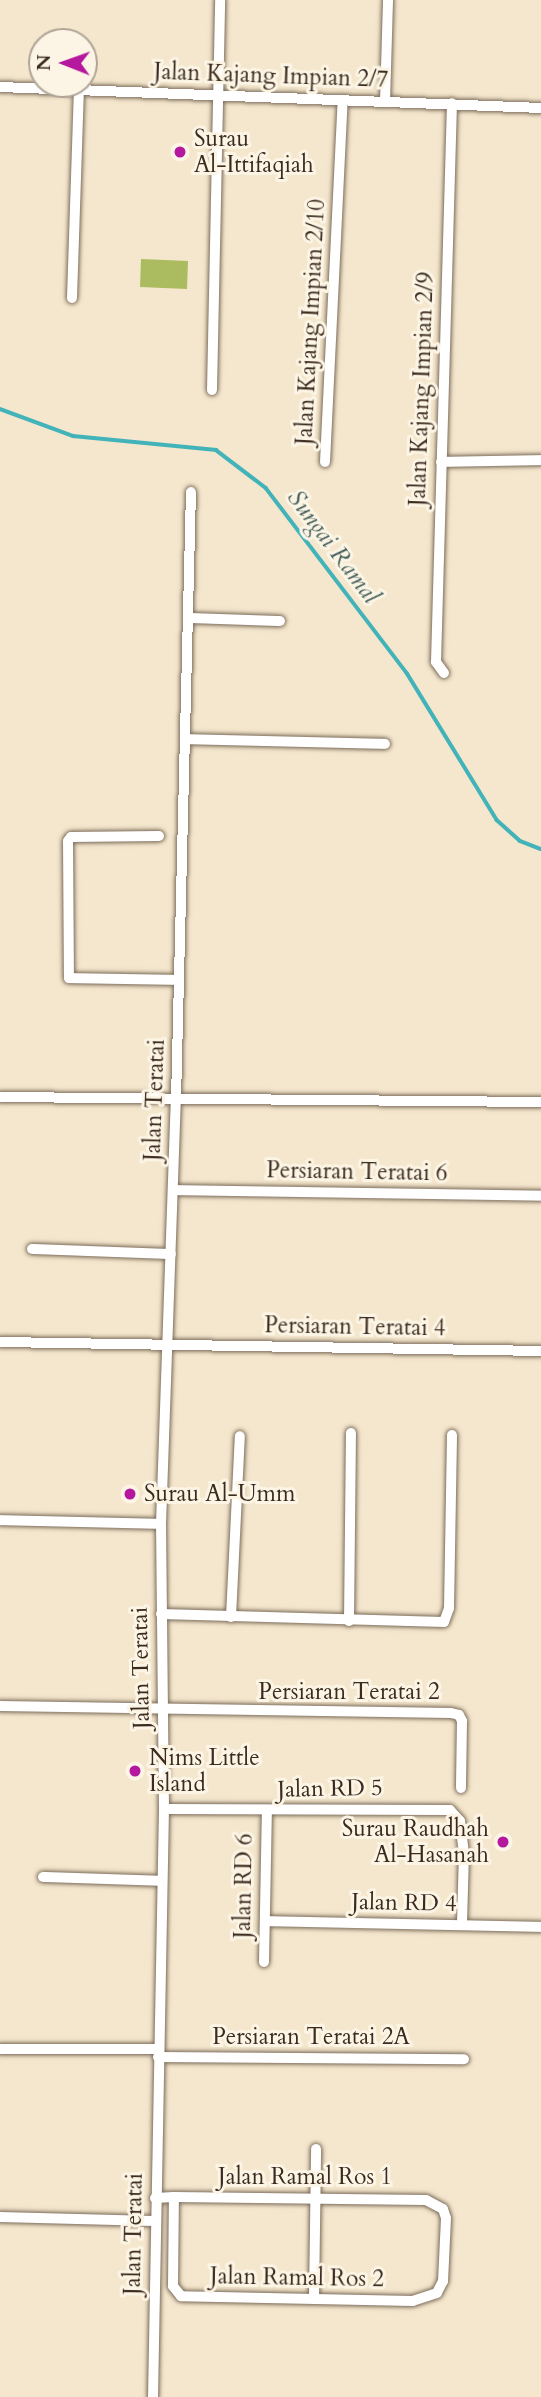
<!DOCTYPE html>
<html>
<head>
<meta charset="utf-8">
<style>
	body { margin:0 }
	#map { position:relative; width:541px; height:2397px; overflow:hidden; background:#f5e7cd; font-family:Cardo,serif }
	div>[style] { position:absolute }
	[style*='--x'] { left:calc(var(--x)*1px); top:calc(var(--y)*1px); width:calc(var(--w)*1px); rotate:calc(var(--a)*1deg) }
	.green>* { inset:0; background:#aabc5f }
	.stream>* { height:3.5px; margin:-1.75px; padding:0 1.75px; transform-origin:1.75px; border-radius:1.75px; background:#43b3ba }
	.roads { filter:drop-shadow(0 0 2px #7c6c5b) drop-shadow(0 0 2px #7c6c5b) }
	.minor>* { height:10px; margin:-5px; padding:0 5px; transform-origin:5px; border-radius:5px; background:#fff }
	.dots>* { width:19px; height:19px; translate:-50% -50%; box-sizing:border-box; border:4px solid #fcf5e5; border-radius:50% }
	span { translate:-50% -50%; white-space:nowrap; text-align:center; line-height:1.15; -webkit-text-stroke:6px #fcf5e5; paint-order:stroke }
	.street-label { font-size:23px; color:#3b2a1e }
	.poi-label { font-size:23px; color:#3b2a1e }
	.left { translate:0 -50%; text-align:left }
	.right { translate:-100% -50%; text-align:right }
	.water-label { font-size:24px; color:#3e5a55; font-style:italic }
	.north { position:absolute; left:28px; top:28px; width:70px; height:70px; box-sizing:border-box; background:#fcf5e5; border:2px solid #afa495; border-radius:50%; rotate:271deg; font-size:19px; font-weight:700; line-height:28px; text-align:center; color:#3b2a1e }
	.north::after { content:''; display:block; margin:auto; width:24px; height:32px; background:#b5179e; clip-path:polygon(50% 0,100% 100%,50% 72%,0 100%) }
</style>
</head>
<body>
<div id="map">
	<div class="green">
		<i style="clip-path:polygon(141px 259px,188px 261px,187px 289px,140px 287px)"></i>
	</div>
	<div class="stream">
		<i style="--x:0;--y:409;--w:78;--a:20.3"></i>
		<i style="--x:73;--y:436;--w:144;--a:5.6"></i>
		<i style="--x:216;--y:450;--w:63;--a:37.2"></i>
		<i style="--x:266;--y:488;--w:233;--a:52.7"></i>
		<i style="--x:407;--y:673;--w:172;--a:58.5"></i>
		<i style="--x:497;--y:820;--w:31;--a:42"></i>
		<i style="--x:520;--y:841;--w:22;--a:21"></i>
	</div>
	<div class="roads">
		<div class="minor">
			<i style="--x:0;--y:87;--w:541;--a:2.22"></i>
			<i style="--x:385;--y:102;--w:102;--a:-88.3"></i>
			<i style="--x:72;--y:298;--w:209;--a:-88.1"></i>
			<i style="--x:212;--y:390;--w:390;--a:-88.8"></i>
			<i style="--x:325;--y:462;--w:362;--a:-87.2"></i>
			<i style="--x:441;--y:462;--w:100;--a:-1.1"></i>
			<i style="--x:188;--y:618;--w:92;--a:1.9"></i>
			<i style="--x:444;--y:673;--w:14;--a:-126"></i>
			<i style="--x:436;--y:662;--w:559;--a:-88.36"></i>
			<i style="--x:185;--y:739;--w:200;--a:1.4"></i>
			<i style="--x:159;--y:836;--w:88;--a:179.3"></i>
			<i style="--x:71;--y:837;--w:5;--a:127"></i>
			<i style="--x:68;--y:841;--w:137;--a:89.6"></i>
			<i style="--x:69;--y:978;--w:110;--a:1"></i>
			<i style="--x:0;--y:1097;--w:541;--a:0.53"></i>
			<i style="--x:173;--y:1190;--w:368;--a:0.9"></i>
			<i style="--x:32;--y:1249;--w:139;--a:2.1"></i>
			<i style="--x:0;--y:1342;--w:541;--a:0.95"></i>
			<i style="--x:0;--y:1520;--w:161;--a:1.4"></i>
			<i style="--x:161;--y:1614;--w:283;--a:1.6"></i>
			<i style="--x:444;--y:1622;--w:15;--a:-70"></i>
			<i style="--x:449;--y:1608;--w:173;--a:-89"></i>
			<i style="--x:231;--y:1617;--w:181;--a:-87.2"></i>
			<i style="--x:349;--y:1621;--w:188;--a:-89.4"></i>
			<i style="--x:0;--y:1706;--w:451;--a:0.9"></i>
			<i style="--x:451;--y:1713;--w:8;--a:14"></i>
			<i style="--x:459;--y:1715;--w:7;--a:63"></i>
			<i style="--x:462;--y:1721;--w:67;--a:90.9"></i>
			<i style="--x:164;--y:1809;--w:286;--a:0.2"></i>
			<i style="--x:450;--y:1810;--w:15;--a:48"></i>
			<i style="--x:460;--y:1821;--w:31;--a:83"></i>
			<i style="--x:464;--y:1852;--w:73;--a:91.6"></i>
			<i style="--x:43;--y:1877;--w:119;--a:1.9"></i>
			<i style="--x:265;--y:1921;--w:276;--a:1.2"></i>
			<i style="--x:264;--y:1962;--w:151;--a:-88.9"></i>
			<i style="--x:0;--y:2049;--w:158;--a:0"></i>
			<i style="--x:158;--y:2057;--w:306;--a:0.4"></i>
			<i style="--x:155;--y:2198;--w:19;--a:-3"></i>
			<i style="--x:174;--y:2197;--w:252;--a:0.7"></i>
			<i style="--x:426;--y:2200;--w:19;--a:28"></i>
			<i style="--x:443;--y:2209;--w:9;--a:72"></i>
			<i style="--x:446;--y:2218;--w:63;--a:92.7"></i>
			<i style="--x:443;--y:2281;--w:13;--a:117"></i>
			<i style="--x:437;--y:2293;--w:25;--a:162"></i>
			<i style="--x:413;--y:2301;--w:232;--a:-178.8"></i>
			<i style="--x:181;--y:2296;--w:13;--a:-129"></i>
			<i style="--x:173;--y:2286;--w:89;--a:-89.4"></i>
			<i style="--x:0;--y:2217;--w:154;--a:1.5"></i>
			<i style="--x:314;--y:2299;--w:150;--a:-89.2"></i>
			<i style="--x:153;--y:2397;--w:588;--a:-88.93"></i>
			<i style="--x:164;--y:1809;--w:285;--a:-90.6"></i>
			<i style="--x:161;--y:1524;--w:424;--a:-88"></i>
			<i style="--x:176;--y:1100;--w:608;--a:-88.59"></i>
		</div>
	</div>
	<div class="dots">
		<i style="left:180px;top:152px;background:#b5179e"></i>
		<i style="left:130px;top:1494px;background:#b5179e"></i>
		<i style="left:135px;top:1771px;background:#b5179e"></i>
		<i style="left:503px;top:1842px;background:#b5179e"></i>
	</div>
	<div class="street-label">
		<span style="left:271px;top:76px;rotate:2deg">Jalan Kajang Impian 2/7</span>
		<span style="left:311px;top:322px;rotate:-87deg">Jalan Kajang Impian 2/10</span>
		<span style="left:422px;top:389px;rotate:-88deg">Jalan Kajang Impian 2/9</span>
		<span style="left:155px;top:1100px;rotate:-88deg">Jalan Teratai</span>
		<span style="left:357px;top:1172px;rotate:1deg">Persiaran Teratai 6</span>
		<span style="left:355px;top:1327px;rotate:1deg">Persiaran Teratai 4</span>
		<span style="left:141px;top:1668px;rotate:-91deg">Jalan Teratai</span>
		<span style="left:349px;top:1692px">Persiaran Teratai 2</span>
		<span style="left:330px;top:1789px;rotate:-1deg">Jalan RD 5</span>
		<span style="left:244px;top:1886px;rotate:-89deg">Jalan RD 6</span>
		<span style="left:404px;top:1903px;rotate:1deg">Jalan RD 4</span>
		<span style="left:311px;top:2037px">Persiaran Teratai 2A</span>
		<span style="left:305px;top:2177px">Jalan Ramal Ros 1</span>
		<span style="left:134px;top:2234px;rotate:-89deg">Jalan Teratai</span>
		<span style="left:297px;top:2278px;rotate:1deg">Jalan Ramal Ros 2</span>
	</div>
	<div class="poi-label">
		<span class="left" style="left:194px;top:152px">Surau<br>Al-Ittifaqiah</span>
		<span class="left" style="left:144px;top:1494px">Surau Al-Umm</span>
		<span class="left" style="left:149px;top:1771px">Nims Little<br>Island</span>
		<span class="right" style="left:489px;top:1842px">Surau Raudhah<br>Al-Hasanah</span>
	</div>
	<div class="water-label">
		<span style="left:333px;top:547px;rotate:53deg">Sungai Ramal</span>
	</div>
	<div class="north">N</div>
</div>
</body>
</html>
